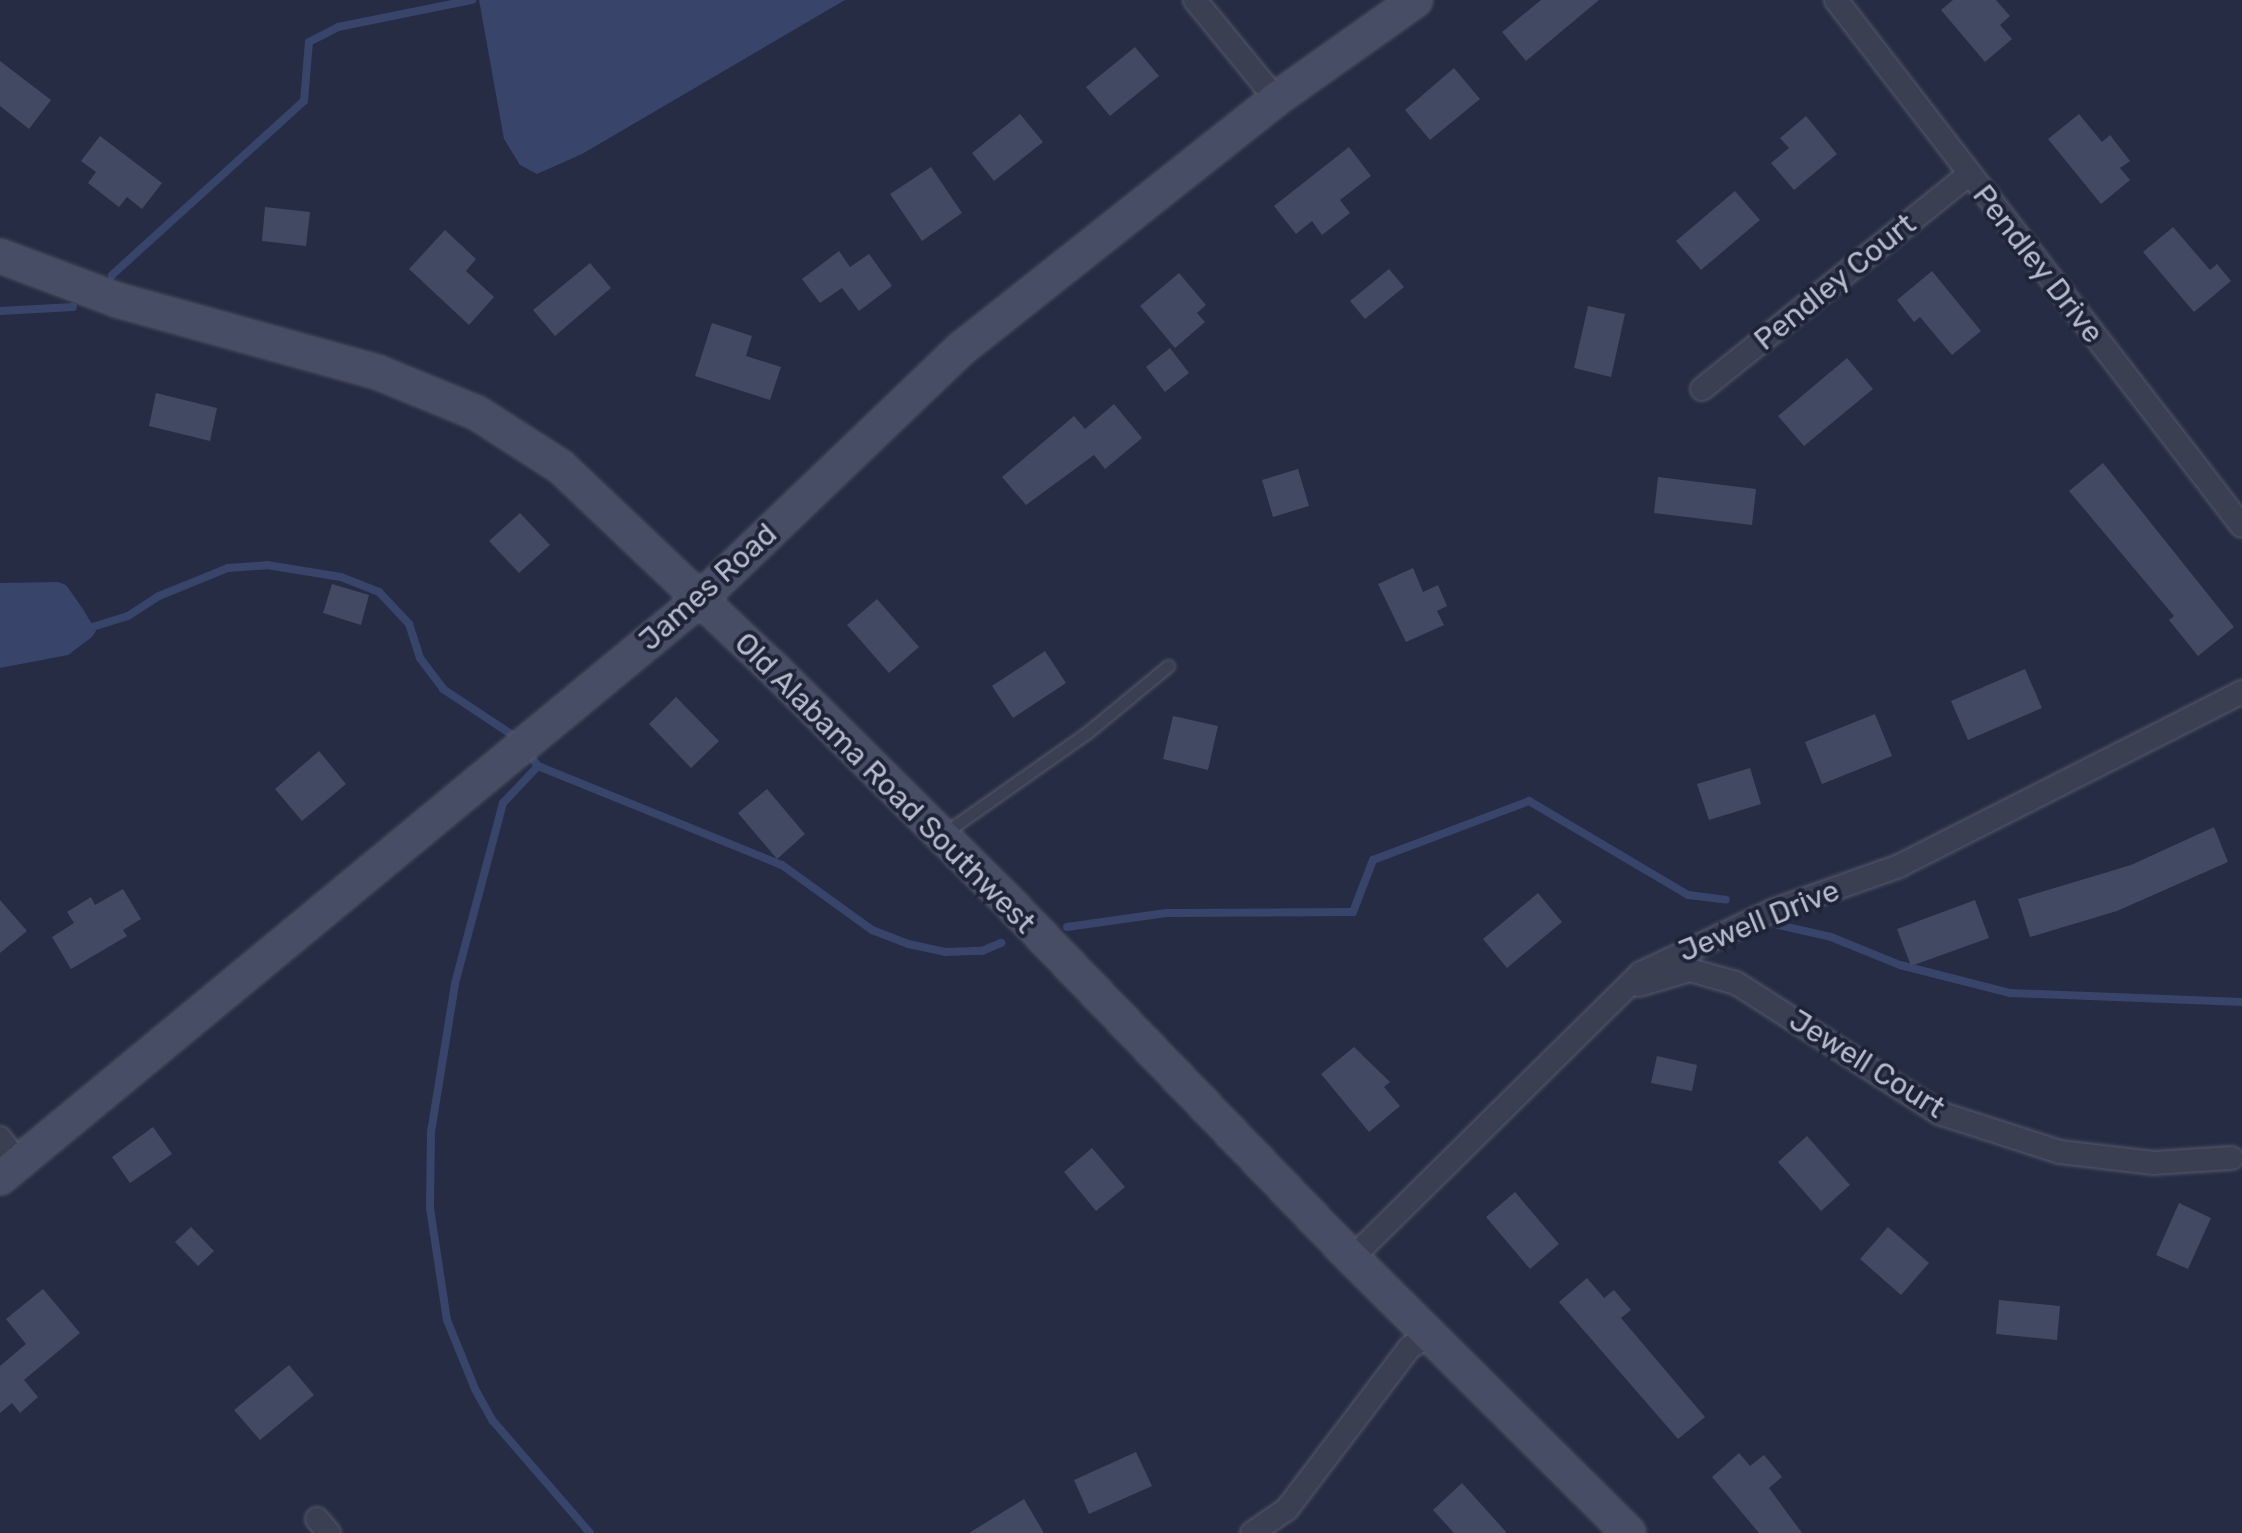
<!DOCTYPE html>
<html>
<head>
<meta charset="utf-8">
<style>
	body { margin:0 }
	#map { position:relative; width:2242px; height:1533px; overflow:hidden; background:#252c43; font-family:Rubik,sans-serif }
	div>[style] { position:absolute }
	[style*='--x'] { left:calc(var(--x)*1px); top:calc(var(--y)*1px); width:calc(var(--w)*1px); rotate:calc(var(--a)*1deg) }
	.water>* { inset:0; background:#38446a }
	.stream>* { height:8px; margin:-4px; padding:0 4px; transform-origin:4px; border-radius:4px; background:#38446a }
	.building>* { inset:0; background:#424963 }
	.roads { filter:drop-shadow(0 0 2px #555a6c) drop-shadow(0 0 2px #555a6c) }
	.lane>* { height:11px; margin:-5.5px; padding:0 5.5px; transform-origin:5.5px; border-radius:5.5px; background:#3a3f52 }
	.street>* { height:22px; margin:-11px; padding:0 11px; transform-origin:11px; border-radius:11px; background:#3a3f52 }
	.secondary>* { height:32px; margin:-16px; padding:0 16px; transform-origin:16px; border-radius:16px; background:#474d65 }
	span { translate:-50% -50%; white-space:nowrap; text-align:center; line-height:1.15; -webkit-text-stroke:8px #1e2438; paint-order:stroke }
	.street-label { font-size:30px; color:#b7bbcc }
</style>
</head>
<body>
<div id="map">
	<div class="water">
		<i style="clip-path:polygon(479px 0,845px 0,582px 154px,537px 174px,520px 165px,504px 139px)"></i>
		<i style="clip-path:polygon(58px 582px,66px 585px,83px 609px,96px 631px,92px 637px,68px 655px,0 668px,0 583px)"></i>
	</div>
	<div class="stream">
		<i style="--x:112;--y:275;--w:259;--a:-42.2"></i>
		<i style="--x:304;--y:101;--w:59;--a:-85.2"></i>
		<i style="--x:309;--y:42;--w:33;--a:-27"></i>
		<i style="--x:338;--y:27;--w:137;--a:-11.4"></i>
		<i style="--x:0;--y:311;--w:73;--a:-3.1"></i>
		<i style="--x:83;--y:630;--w:47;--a:-17.3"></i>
		<i style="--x:128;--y:616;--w:37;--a:-33"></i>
		<i style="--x:159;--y:596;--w:74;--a:-22.1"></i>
		<i style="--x:228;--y:568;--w:39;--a:-4"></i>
		<i style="--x:267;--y:565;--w:75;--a:9.2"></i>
		<i style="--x:341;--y:577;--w:41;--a:21.5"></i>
		<i style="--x:379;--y:592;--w:44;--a:46.8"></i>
		<i style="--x:409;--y:624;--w:36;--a:72"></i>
		<i style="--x:420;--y:658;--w:39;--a:53"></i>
		<i style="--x:443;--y:689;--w:89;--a:33.5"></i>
		<i style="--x:528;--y:753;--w:16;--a:52"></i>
		<i style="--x:538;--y:766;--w:263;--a:22.1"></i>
		<i style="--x:782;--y:865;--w:111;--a:35.8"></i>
		<i style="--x:872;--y:930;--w:39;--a:21"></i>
		<i style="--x:908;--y:944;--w:38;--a:12"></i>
		<i style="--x:945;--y:952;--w:37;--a:-2"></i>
		<i style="--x:982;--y:951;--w:21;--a:-23"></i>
		<i style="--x:538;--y:766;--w:51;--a:133.4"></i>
		<i style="--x:503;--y:803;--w:187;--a:104.9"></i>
		<i style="--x:455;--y:984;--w:151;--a:99.2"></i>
		<i style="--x:431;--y:1133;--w:75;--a:90.8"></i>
		<i style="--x:430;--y:1208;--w:113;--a:81.4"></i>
		<i style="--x:447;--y:1320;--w:74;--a:67.9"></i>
		<i style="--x:475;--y:1389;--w:37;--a:61"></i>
		<i style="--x:493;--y:1421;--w:148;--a:49.1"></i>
		<i style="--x:1778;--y:925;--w:54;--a:12.8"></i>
		<i style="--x:1831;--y:937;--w:74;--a:22.1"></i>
		<i style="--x:1900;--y:965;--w:114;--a:14.3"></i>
		<i style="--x:2010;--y:993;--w:232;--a:2.2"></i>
		<i style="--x:1067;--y:927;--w:100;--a:-8"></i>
		<i style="--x:1166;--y:913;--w:187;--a:-0.3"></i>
		<i style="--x:1353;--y:912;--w:56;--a:-69"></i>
		<i style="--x:1373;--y:860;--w:167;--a:-20.7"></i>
		<i style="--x:1529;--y:801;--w:185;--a:30.6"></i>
		<i style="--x:1688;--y:895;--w:38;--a:7"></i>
	</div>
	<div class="building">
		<i style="clip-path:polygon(1541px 0,1599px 0,1526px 61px,1502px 32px)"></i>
		<i style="clip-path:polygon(1953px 0,1996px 0,2010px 16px,2000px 25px,2012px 39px,1985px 62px,1941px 10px)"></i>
		<i style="clip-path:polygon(1135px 47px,1159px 76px,1110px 116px,1086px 87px)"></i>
		<i style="clip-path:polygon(0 61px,51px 100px,29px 129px,0 106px)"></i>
		<i style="clip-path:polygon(1454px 68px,1480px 99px,1430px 140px,1405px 110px)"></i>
		<i style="clip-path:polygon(1020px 114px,1043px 142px,994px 181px,972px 153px)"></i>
		<i style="clip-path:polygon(2079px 114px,2102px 142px,2110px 135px,2130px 161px,2120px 168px,2130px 180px,2101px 204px,2048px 139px)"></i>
		<i style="clip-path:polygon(1806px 116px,1837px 154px,1794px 190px,1771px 163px,1789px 148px,1780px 138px)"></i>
		<i style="clip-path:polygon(100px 136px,162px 183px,142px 209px,127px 197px,119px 207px,88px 183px,96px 172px,81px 161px)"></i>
		<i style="clip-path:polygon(1349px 147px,1371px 176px,1340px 200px,1350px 213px,1322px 235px,1312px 221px,1296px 234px,1274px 206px)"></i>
		<i style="clip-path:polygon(931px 167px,962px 213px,922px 241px,890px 194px)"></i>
		<i style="clip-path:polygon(1735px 191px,1760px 220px,1701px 270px,1676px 241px)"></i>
		<i style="clip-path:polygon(265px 207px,310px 212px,306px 246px,262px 241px)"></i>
		<i style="clip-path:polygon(2173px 227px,2210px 270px,2217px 264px,2231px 281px,2194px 312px,2143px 252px)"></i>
		<i style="clip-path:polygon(445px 230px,476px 259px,466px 271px,494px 297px,469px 325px,409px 269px)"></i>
		<i style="clip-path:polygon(839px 251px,850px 267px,869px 254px,892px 286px,859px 311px,842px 288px,820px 303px,802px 279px)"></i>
		<i style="clip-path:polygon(590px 263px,611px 288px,555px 336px,533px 310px)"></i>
		<i style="clip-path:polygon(1389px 269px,1404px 287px,1365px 319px,1350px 301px)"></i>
		<i style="clip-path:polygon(1932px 271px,1981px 331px,1952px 355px,1920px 317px,1914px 322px,1897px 300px)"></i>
		<i style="clip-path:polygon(1179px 273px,1206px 305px,1197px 313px,1205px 322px,1175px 348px,1140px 306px)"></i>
		<i style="clip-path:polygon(1588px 306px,1625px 314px,1611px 377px,1574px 368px)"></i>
		<i style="clip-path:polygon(712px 323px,752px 336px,746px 356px,781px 367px,770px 400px,695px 376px)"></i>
		<i style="clip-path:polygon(1170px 348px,1189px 373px,1165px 392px,1146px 367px)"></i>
		<i style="clip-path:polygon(1847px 358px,1873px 389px,1804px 446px,1778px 416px)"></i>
		<i style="clip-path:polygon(156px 393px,217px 408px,210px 441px,149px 426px)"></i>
		<i style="clip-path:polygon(1114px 404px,1142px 438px,1105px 469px,1094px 455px,1026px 505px,1002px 477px,1074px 416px,1085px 429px)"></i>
		<i style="clip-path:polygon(2103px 463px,2234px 627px,2198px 656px,2169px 620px,2174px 616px,2069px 491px)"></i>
		<i style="clip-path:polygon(1298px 469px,1309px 506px,1273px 517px,1262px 480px)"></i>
		<i style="clip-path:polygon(1658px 477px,1756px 489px,1752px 525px,1654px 513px)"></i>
		<i style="clip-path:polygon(520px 513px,550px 545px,519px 573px,489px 541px)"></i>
		<i style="clip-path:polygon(1413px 568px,1423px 592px,1438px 585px,1447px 606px,1437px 611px,1444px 625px,1406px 642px,1378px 584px)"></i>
		<i style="clip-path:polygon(332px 584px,369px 595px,361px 625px,323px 613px)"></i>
		<i style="clip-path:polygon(877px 599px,919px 647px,889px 673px,847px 625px)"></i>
		<i style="clip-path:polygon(1045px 651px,1066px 683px,1013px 718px,992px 686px)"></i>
		<i style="clip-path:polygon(2025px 669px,2042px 708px,1968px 740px,1951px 701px)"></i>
		<i style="clip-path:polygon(676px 697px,719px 741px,691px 768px,649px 724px)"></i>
		<i style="clip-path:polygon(1875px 714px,1892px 756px,1822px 784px,1805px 742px)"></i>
		<i style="clip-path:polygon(1173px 716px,1218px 726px,1208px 770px,1163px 759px)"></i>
		<i style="clip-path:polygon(319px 751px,346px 784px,302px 821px,275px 789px)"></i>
		<i style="clip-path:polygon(1750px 768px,1761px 804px,1709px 820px,1697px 784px)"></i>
		<i style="clip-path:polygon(767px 789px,805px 834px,777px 859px,738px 813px)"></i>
		<i style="clip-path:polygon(2214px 827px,2228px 862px,2117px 911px,2030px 937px,2018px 899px,2131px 865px)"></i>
		<i style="clip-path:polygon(123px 889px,141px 919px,123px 930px,127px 936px,71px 969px,52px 937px,74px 923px,67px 912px,91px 897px,95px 905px)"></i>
		<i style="clip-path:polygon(1538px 893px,1562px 922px,1507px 968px,1483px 939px)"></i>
		<i style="clip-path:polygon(0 900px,27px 931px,0 953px)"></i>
		<i style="clip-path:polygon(1975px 900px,1989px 938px,1911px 966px,1897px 929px)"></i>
		<i style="clip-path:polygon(1354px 1047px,1390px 1082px,1384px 1087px,1400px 1106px,1369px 1132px,1321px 1074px)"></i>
		<i style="clip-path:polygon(1657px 1056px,1697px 1065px,1692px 1091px,1651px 1083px)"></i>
		<i style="clip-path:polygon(153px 1127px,172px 1154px,130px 1183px,112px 1157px)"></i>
		<i style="clip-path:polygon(1807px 1136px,1850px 1185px,1821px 1211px,1778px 1162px)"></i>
		<i style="clip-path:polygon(1092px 1148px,1125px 1187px,1096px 1211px,1064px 1172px)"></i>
		<i style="clip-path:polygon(1515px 1192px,1559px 1244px,1530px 1269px,1486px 1217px)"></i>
		<i style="clip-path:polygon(2179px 1203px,2211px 1218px,2188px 1269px,2156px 1255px)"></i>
		<i style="clip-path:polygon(191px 1227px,214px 1251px,198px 1266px,175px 1242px)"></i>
		<i style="clip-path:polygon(1888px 1227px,1929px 1263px,1901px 1295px,1860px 1259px)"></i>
		<i style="clip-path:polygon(1587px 1278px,1604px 1298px,1614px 1290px,1631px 1310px,1621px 1318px,1705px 1417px,1678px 1439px,1559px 1302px)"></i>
		<i style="clip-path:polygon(43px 1289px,80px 1333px,24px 1380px,38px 1397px,20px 1413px,12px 1403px,0 1413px,0 1366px,26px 1344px,6px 1319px)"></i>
		<i style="clip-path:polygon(1999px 1300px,2060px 1306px,2057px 1340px,1996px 1334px)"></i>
		<i style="clip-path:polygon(289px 1365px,314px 1395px,260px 1440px,234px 1410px)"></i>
		<i style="clip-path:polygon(1136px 1452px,1152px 1486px,1089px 1514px,1074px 1480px)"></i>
		<i style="clip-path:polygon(1739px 1453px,1750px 1466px,1764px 1455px,1782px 1477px,1769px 1488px,1802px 1533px,1759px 1533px,1712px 1477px)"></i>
		<i style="clip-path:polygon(1462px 1483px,1507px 1533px,1454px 1533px,1433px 1510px)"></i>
		<i style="clip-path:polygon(1024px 1499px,1044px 1533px,969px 1533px)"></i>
	</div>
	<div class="roads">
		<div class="lane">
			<i style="--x:943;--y:834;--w:177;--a:-35.1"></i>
			<i style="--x:1088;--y:732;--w:104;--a:-39.5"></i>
		</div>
		<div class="street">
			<i style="--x:1195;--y:0;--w:128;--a:50.7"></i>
			<i style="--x:1836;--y:0;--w:664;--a:52.34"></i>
			<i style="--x:1702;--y:389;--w:341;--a:-38.8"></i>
			<i style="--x:1639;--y:985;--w:53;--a:-16.4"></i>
			<i style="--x:1690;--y:970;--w:48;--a:15.8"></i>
			<i style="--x:1736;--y:983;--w:241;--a:32.6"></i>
			<i style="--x:1939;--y:1113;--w:127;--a:17.9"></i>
			<i style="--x:2060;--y:1152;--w:94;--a:6.7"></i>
			<i style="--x:2153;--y:1163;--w:79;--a:-3.6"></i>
			<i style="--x:0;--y:1138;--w:32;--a:54"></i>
			<i style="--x:1352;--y:1258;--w:406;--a:-44.6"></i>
			<i style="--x:1641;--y:973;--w:145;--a:-25.3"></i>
			<i style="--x:1772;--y:911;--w:135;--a:-19.5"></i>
			<i style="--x:1899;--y:866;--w:385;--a:-26.9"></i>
			<i style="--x:317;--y:1519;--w:18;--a:49"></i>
			<i style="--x:1252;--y:1533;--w:42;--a:-34.4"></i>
			<i style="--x:1287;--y:1509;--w:203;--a:-52.8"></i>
			<i style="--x:1410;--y:1347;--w:24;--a:-30"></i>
		</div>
		<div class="secondary">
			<i style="--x:0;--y:256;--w:125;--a:20.6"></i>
			<i style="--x:117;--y:300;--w:270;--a:15.5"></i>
			<i style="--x:377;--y:372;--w:108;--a:22.3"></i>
			<i style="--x:477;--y:413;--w:100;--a:32.7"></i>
			<i style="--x:561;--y:467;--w:288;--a:43.5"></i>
			<i style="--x:770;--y:665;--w:327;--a:44.8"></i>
			<i style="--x:1002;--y:895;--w:504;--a:46.04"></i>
			<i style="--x:1352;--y:1258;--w:390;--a:44.8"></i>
			<i style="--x:0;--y:1178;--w:907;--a:-39.59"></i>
			<i style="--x:699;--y:600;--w:364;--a:-43.8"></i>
			<i style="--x:962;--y:348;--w:401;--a:-38.4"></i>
			<i style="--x:1276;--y:99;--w:171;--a:-35.3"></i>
		</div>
	</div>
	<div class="street-label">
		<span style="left:2038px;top:264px;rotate:52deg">Pendley Drive</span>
		<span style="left:1835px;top:282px;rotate:-39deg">Pendley Court</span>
		<span style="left:708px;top:587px;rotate:-42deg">James Road</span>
		<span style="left:885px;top:783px;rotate:45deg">Old Alabama Road Southwest</span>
		<span style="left:1759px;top:921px;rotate:-22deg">Jewell Drive</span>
		<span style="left:1867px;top:1064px;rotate:32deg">Jewell Court</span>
	</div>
</div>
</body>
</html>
